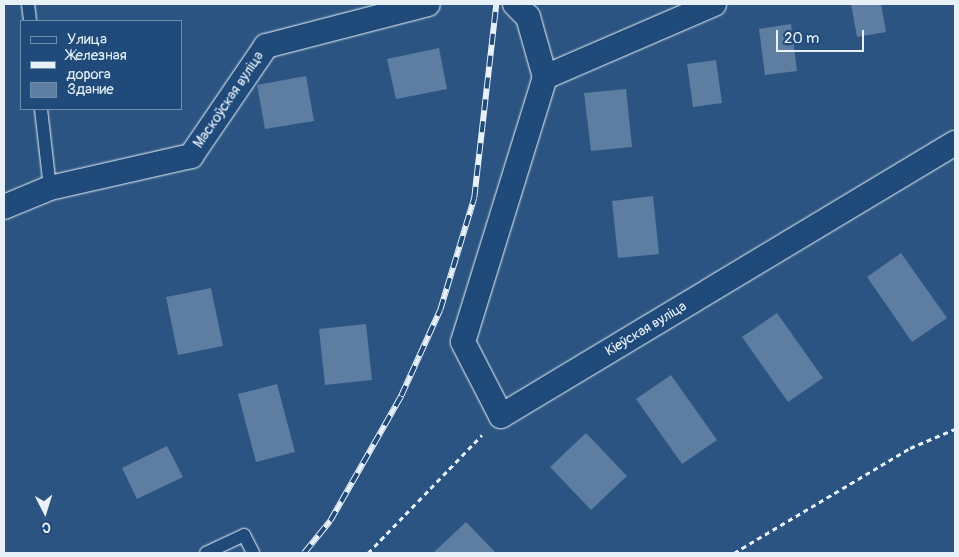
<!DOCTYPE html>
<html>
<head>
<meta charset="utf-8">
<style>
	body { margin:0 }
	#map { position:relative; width:959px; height:557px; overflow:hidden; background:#2b5482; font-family:Pangolin,sans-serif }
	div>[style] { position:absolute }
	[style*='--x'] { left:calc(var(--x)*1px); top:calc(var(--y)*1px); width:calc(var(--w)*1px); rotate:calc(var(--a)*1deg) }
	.building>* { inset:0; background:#5d7da1 }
	.path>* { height:3px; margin-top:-1.5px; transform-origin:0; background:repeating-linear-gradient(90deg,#e8f1f8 0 5px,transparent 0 9px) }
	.roads { filter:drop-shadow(0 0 1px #e8f1f8) drop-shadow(0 0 1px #e8f1f8) }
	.service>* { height:12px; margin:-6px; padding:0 6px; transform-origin:6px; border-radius:6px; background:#1f4a7a }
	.minor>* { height:24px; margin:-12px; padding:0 12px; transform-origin:12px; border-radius:12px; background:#1f4a7a }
	.rail>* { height:5.5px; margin-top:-2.75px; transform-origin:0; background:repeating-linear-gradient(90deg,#1f4a7a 0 11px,#e8f1f8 0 22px); box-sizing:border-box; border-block:1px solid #e8f1f8 }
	span { translate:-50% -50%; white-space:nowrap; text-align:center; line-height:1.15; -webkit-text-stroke:4.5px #1f4a7a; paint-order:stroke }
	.street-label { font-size:14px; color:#e8f1f8 }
	.frame { position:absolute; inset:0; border:5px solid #e8f1f8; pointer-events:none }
	.legend { position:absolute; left:20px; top:20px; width:162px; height:90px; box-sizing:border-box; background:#1f4a7a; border:1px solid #6f8dac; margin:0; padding:6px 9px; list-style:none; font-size:15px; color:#e8f1f8 }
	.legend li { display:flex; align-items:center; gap:10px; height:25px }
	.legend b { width:25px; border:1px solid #6f8dac }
	.north { position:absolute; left:20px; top:487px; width:50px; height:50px; -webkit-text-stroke:4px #1f4a7a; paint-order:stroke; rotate:175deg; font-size:14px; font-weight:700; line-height:20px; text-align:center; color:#e8f1f8 }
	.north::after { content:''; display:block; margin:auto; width:18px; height:22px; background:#e8f1f8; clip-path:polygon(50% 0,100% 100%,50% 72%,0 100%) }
	.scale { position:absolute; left:776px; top:30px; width:88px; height:22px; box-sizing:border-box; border:2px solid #e8f1f8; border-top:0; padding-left:6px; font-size:15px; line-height:18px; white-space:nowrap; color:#e8f1f8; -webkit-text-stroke:4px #1f4a7a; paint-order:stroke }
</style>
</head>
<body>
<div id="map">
	<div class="building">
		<i style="clip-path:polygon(851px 4px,881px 4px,886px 32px,857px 37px)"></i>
		<i style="clip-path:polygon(791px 24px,797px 71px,765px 75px,759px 29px)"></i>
		<i style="clip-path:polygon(439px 48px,447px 89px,396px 99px,387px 59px)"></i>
		<i style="clip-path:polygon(716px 60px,722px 103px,693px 107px,687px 64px)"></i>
		<i style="clip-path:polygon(306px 76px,314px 121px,265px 129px,257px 85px)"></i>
		<i style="clip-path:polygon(626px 89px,632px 147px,591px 151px,584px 93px)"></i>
		<i style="clip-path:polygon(653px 196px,659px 254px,618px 258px,612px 201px)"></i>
		<i style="clip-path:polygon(901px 253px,947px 318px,912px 342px,867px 277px)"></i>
		<i style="clip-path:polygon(211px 288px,223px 346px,178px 355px,166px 297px)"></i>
		<i style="clip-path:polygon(777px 313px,823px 378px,788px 402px,742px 337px)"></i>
		<i style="clip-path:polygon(366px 324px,372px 380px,325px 385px,319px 329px)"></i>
		<i style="clip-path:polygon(671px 375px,717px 440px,682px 464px,636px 399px)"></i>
		<i style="clip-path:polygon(277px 384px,295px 452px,256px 462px,238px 394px)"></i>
		<i style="clip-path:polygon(586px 433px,627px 476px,591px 510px,550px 467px)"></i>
		<i style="clip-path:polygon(167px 446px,183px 477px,137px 499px,122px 468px)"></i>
		<i style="clip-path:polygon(466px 522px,496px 553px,433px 553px)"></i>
	</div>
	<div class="path">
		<i style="--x:368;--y:553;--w:164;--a:-46"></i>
		<i style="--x:734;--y:553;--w:205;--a:-30.8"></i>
		<i style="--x:910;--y:448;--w:49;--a:-22.9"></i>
	</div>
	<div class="roads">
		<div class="service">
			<i style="--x:28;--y:4;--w:17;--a:83"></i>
			<i style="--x:41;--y:109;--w:80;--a:83.5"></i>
			<i style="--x:206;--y:553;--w:42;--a:-25.3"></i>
			<i style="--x:244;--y:535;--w:20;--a:63"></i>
		</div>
		<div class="minor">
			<i style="--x:515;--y:4;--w:18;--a:45"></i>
			<i style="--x:528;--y:17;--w:62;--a:74.2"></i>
			<i style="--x:714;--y:4;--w:184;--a:156.6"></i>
			<i style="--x:545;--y:77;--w:277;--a:107.2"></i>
			<i style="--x:463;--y:342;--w:83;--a:62.8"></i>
			<i style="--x:501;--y:416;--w:530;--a:-31.02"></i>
			<i style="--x:4;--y:207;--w:50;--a:-22.4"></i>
			<i style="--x:50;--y:188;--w:145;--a:-12.8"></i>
			<i style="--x:191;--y:156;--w:133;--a:-55.7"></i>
			<i style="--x:266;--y:46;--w:167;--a:-14.5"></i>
		</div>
	</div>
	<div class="rail">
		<i style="--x:304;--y:553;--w:41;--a:-50.9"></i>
		<i style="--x:330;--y:521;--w:144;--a:-60.4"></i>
		<i style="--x:401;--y:396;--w:94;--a:-65.6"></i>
		<i style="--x:440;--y:310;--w:117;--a:-73.1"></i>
		<i style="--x:474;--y:198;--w:195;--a:-83.5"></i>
	</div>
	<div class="street-label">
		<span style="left:229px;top:100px;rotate:-56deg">Маскоўская вуліца</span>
		<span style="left:646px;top:329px;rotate:-31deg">Кіеўская вуліца</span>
	</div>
	<div class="frame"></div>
	<ul class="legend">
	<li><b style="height:6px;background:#1f4a7a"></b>Улица</li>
	<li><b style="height:6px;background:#e8f1f8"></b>Железная дорога</li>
	<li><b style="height:14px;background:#5d7da1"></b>Здание</li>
	</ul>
	<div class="north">С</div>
	<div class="scale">20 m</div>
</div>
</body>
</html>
